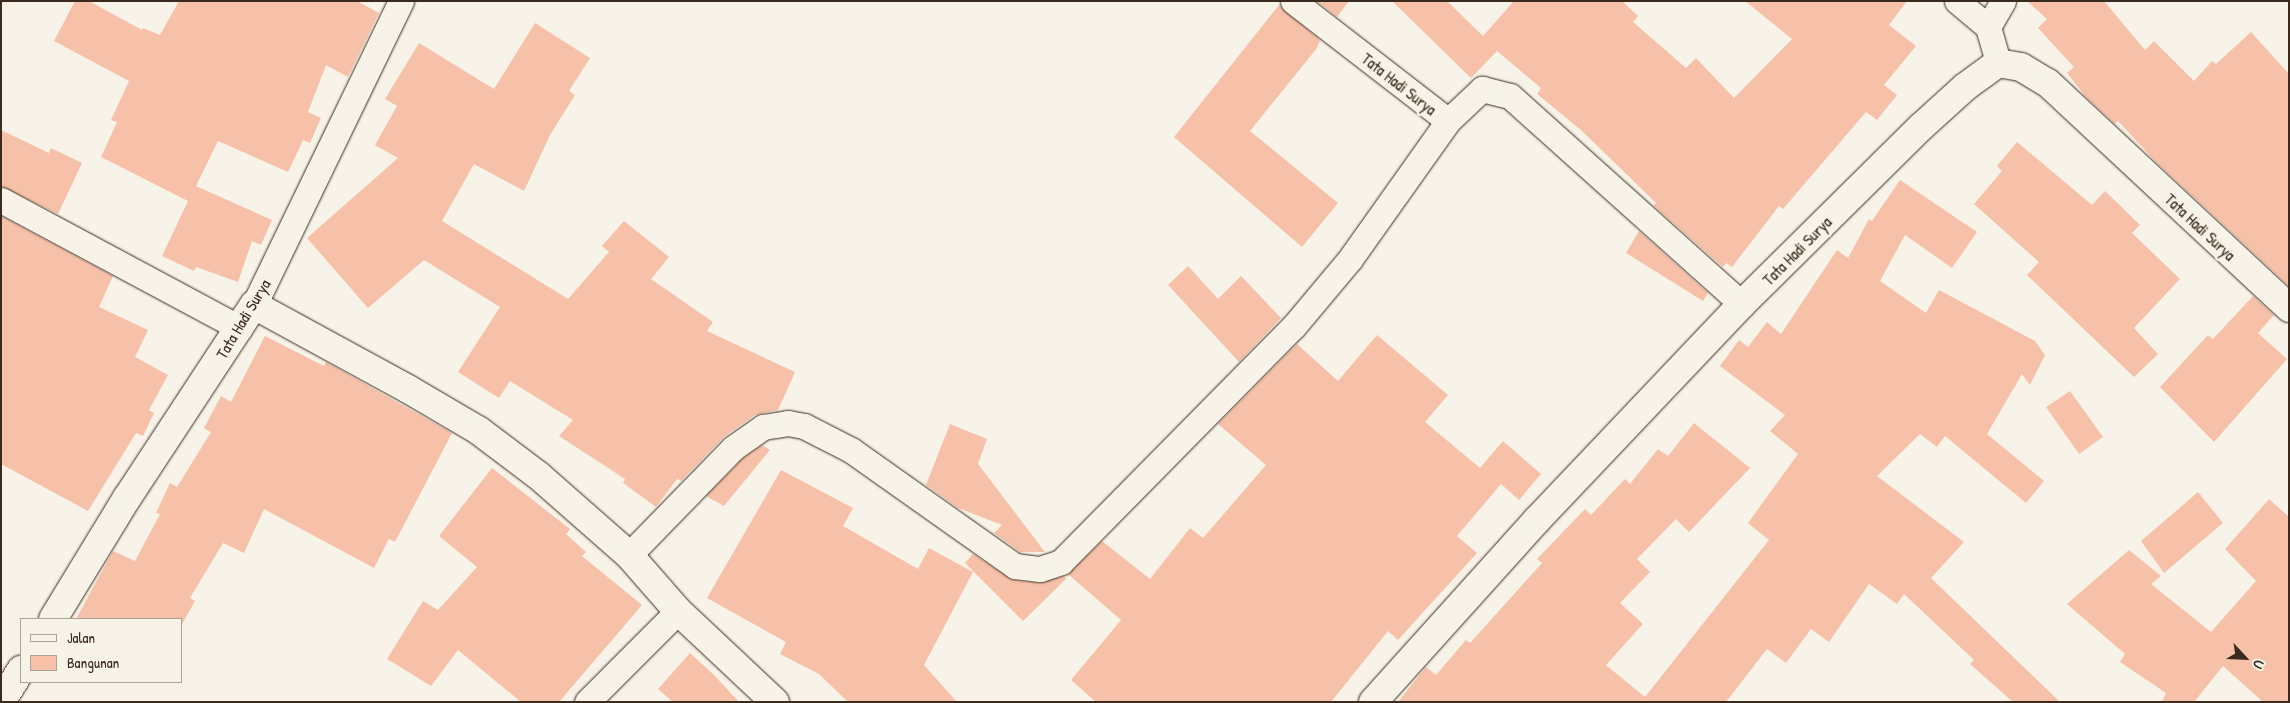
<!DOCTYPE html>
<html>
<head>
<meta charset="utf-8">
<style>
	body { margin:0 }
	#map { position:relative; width:2290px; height:703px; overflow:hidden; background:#f7f3e8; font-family:"Patrick Hand",sans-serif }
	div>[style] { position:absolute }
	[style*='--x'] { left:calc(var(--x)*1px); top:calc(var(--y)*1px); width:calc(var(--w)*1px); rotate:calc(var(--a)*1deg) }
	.building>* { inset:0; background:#f7c1a9 }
	.roads { filter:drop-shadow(0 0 1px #3b2a1e) drop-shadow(0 0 1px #3b2a1e) }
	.minor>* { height:25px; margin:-12.5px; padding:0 12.5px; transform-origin:12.5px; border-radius:12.5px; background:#f7f3e8 }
	.tertiary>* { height:28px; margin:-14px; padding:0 14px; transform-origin:14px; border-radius:14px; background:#f7f3e8 }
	span { translate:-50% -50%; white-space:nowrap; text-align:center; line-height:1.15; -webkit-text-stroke:5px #f7f3e8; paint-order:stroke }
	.street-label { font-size:16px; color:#3b2a1e }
	.frame { position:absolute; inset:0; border:2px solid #3b2a1e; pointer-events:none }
	.legend { position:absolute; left:20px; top:618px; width:162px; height:65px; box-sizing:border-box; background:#f7f3e8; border:1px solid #aca397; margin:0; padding:6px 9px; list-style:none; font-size:15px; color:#3b2a1e }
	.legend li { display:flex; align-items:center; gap:10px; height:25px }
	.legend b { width:25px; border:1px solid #aca397 }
	.north { position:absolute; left:2220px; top:633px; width:50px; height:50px; -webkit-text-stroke:4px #f7f3e8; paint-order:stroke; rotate:115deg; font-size:14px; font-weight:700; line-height:20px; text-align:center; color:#3b2a1e }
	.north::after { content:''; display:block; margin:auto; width:18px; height:22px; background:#3b2a1e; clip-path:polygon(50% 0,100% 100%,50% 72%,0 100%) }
</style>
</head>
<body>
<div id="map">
	<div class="building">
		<i style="clip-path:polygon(75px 1px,89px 1px,142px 30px,143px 28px,160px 35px,179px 1px,357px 1px,379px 13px,348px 77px,326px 65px,308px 112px,321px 118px,310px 143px,303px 140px,288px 172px,218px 141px,196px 186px,272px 220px,261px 245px,252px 241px,238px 282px,196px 267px,194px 271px,162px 256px,188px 201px,101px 157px,117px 122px,111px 120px,129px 81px,54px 41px)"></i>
		<i style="clip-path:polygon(1317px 1px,1349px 1px,1337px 17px)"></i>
		<i style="clip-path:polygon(1392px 1px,1447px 1px,1483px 36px,1514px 1px,1622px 1px,1638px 16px,1633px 22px,1686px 68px,1696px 58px,1734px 98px,1792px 39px,1745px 1px,1907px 1px,1889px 25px,1916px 46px,1884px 85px,1897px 95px,1877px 120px,1866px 112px,1783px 209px,1779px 206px,1732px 267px,1726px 263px,1723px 267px,1654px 206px,1656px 203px,1582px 131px,1537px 94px,1541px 88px,1497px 51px,1471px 78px)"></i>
		<i style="clip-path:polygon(2027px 1px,2104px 1px,2145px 50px,2154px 41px,2194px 81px,2212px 61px,2216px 64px,2251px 32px,2289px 74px,2289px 286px,2156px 162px,2118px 121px,2115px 124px,2086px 97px,2067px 73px,2074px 67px,2038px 28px,2047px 19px)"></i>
		<i style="clip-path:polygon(1279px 5px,1320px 40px,1317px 48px,1250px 131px,1338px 203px,1302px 247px,1174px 137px)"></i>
		<i style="clip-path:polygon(535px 23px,590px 58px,569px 91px,575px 95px,550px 135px,524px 191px,474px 164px,442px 221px,568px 299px,609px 252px,602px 246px,624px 221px,669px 257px,651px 279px,713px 322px,707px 331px,795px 372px,778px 410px,755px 415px,725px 436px,681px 481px,677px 479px,656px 507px,623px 483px,625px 479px,559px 436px,573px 420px,510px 381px,499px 398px,458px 372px,500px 307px,424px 260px,368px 308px,307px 238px,398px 158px,375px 145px,397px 106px,385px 99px,419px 43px,494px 89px)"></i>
		<i style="clip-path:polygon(1px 130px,49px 153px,51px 148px,82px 163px,58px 214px,1px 186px)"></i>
		<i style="clip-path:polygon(2017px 142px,2092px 205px,2105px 191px,2140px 225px,2132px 233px,2180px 279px,2134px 328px,2158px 354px,2134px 377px,2027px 275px,2039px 262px,1974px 204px,2002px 171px,1997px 166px)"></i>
		<i style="clip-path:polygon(1900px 180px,1977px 232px,1952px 268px,1905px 235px,1880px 281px,1926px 313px,1939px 290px,2035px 341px,2045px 355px,2030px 385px,2022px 374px,1987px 434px,2044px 481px,2026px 503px,1945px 436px,1937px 447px,1920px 434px,1877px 476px,1964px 542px,1931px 578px,2060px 702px,2013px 702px,1970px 664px,1974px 660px,1904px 594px,1897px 604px,1869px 584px,1829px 642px,1811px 629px,1786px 663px,1767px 649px,1726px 702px,1398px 702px,1426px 667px,1436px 675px,1466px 640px,1470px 643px,1542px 563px,1537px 559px,1585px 509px,1591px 515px,1625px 479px,1630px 484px,1658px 449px,1668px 456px,1694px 423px,1750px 468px,1689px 532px,1676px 519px,1637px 559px,1650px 572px,1620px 603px,1643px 624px,1606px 665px,1645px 697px,1769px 540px,1748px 523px,1798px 454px,1770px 431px,1785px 415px,1720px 366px,1739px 340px,1748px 347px,1767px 322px,1781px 334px,1837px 250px,1848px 258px,1869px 219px,1872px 221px)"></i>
		<i style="clip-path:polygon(1px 216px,113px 276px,99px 307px,148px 330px,135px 357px,168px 375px,149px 410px,154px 413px,143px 436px,136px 433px,88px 511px,1px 464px)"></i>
		<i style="clip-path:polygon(1639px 231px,1708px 293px,1703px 301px,1626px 253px)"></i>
		<i style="clip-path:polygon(1188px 266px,1218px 299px,1241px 276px,1281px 318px,1239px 362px,1168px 285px)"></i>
		<i style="clip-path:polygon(2253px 296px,2274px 315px,2258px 333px,2287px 359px,2214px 442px,2160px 387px,2208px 335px,2213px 339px)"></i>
		<i style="clip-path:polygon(1377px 335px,1448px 395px,1425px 422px,1480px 468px,1503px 441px,1541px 474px,1519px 500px,1501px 484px,1457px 536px,1477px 553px,1398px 640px,1388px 631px,1331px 702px,1096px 702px,1071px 680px,1121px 620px,1068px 574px,1102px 541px,1150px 579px,1190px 528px,1203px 538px,1266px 465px,1218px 424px,1297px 344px,1338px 381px)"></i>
		<i style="clip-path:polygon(265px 336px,324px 366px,326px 362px,452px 433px,395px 542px,389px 539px,374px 568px,264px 509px,244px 553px,223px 543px,190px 598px,195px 601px,181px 626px,181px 619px,76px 619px,113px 551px,135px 561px,160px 514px,156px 513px,170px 483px,177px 487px,211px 432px,204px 428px,221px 396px,231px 402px)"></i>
		<i style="clip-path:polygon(2070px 391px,2103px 437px,2079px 454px,2046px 407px)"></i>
		<i style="clip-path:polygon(950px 424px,987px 439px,978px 464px,1045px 552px,1020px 552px,994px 533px,1002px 525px,958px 508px,926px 485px)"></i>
		<i style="clip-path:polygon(762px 445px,770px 450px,724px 506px,706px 496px,742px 459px)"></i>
		<i style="clip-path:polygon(492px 468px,570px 529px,566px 534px,586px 552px,582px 556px,642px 605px,559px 702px,521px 702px,458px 650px,431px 686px,387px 659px,423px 601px,438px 610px,477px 567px,439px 536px)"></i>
		<i style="clip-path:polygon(781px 470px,853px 508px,843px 526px,918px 569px,929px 548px,973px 572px,924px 665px,957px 702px,848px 702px,819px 674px,780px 654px,786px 642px,707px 598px)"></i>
		<i style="clip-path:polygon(2198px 492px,2223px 523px,2164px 573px,2141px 541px)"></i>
		<i style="clip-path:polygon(2269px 499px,2289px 517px,2289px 702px,2263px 702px,2223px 666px,2194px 702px,2162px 702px,2166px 693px,2120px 662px,2125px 654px,2067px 604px,2129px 550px,2161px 576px,2151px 584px,2211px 632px,2256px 581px,2225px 549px)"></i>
		<i style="clip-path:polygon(973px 554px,1013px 580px,1039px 583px,1064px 576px,1066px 579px,1023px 621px,965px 563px)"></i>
		<i style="clip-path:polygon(690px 653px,714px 675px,739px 702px,673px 702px,658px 689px)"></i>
	</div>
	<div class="roads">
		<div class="minor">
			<i style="--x:1293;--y:1;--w:196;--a:37.7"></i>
			<i style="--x:1448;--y:121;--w:47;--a:-43.3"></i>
			<i style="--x:1482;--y:89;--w:29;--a:14"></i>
			<i style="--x:1510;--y:96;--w:312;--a:41.9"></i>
			<i style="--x:1957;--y:1;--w:40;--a:40"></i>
			<i style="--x:1988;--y:27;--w:37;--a:74"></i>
			<i style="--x:1988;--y:27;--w:30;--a:-60"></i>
			<i style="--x:1;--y:200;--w:271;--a:28.2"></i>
			<i style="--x:254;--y:305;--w:338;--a:-64.2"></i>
			<i style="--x:629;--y:555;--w:149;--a:-45.8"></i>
			<i style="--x:733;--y:448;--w:37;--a:-35"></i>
			<i style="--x:763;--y:427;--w:25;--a:-9"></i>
			<i style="--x:788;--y:423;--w:16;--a:11"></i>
			<i style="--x:804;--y:426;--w:53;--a:27.1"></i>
			<i style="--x:851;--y:450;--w:201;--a:35.3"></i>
			<i style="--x:1015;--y:566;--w:25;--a:7"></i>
			<i style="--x:1040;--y:569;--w:22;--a:-18"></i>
			<i style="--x:1061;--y:562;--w:332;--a:-45.4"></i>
			<i style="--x:1294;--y:326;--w:87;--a:-50.1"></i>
			<i style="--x:1350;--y:259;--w:169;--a:-54.6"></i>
			<i style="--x:587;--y:702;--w:129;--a:-45"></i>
		</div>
		<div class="tertiary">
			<i style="--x:53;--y:619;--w:142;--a:-58.6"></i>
			<i style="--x:127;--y:498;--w:231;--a:-56.7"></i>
			<i style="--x:254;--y:305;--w:175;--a:28.6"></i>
			<i style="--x:408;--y:389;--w:81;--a:30.4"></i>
			<i style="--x:478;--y:430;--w:76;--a:37"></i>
			<i style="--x:539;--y:476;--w:120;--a:41.3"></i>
			<i style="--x:629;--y:555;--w:74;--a:48.8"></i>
			<i style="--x:678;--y:611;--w:133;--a:43.2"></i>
			<i style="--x:1;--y:702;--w:38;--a:-58"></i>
			<i style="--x:1373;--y:702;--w:245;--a:-48"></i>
			<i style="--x:1537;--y:520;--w:298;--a:-46.5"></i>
			<i style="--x:1742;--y:304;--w:252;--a:-44.7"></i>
			<i style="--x:1921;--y:127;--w:59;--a:-42.3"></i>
			<i style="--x:1965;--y:87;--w:41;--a:-36"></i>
			<i style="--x:1998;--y:63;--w:23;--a:10"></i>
			<i style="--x:2021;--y:67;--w:31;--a:31"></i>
			<i style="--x:2048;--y:83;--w:330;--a:43"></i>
		</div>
	</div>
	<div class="street-label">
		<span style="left:1399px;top:84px;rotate:38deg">Tata Hadi Surya</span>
		<span style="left:2200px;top:227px;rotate:43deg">Tata Hadi Surya</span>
		<span style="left:1797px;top:251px;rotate:-45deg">Tata Hadi Surya</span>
		<span style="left:243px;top:319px;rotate:-59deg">Tata Hadi Surya</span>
	</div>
	<div class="frame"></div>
	<ul class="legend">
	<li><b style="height:6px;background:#f7f3e8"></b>Jalan</li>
	<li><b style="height:14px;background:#f7c1a9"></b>Bangunan</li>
	</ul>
	<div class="north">U</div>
</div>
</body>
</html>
